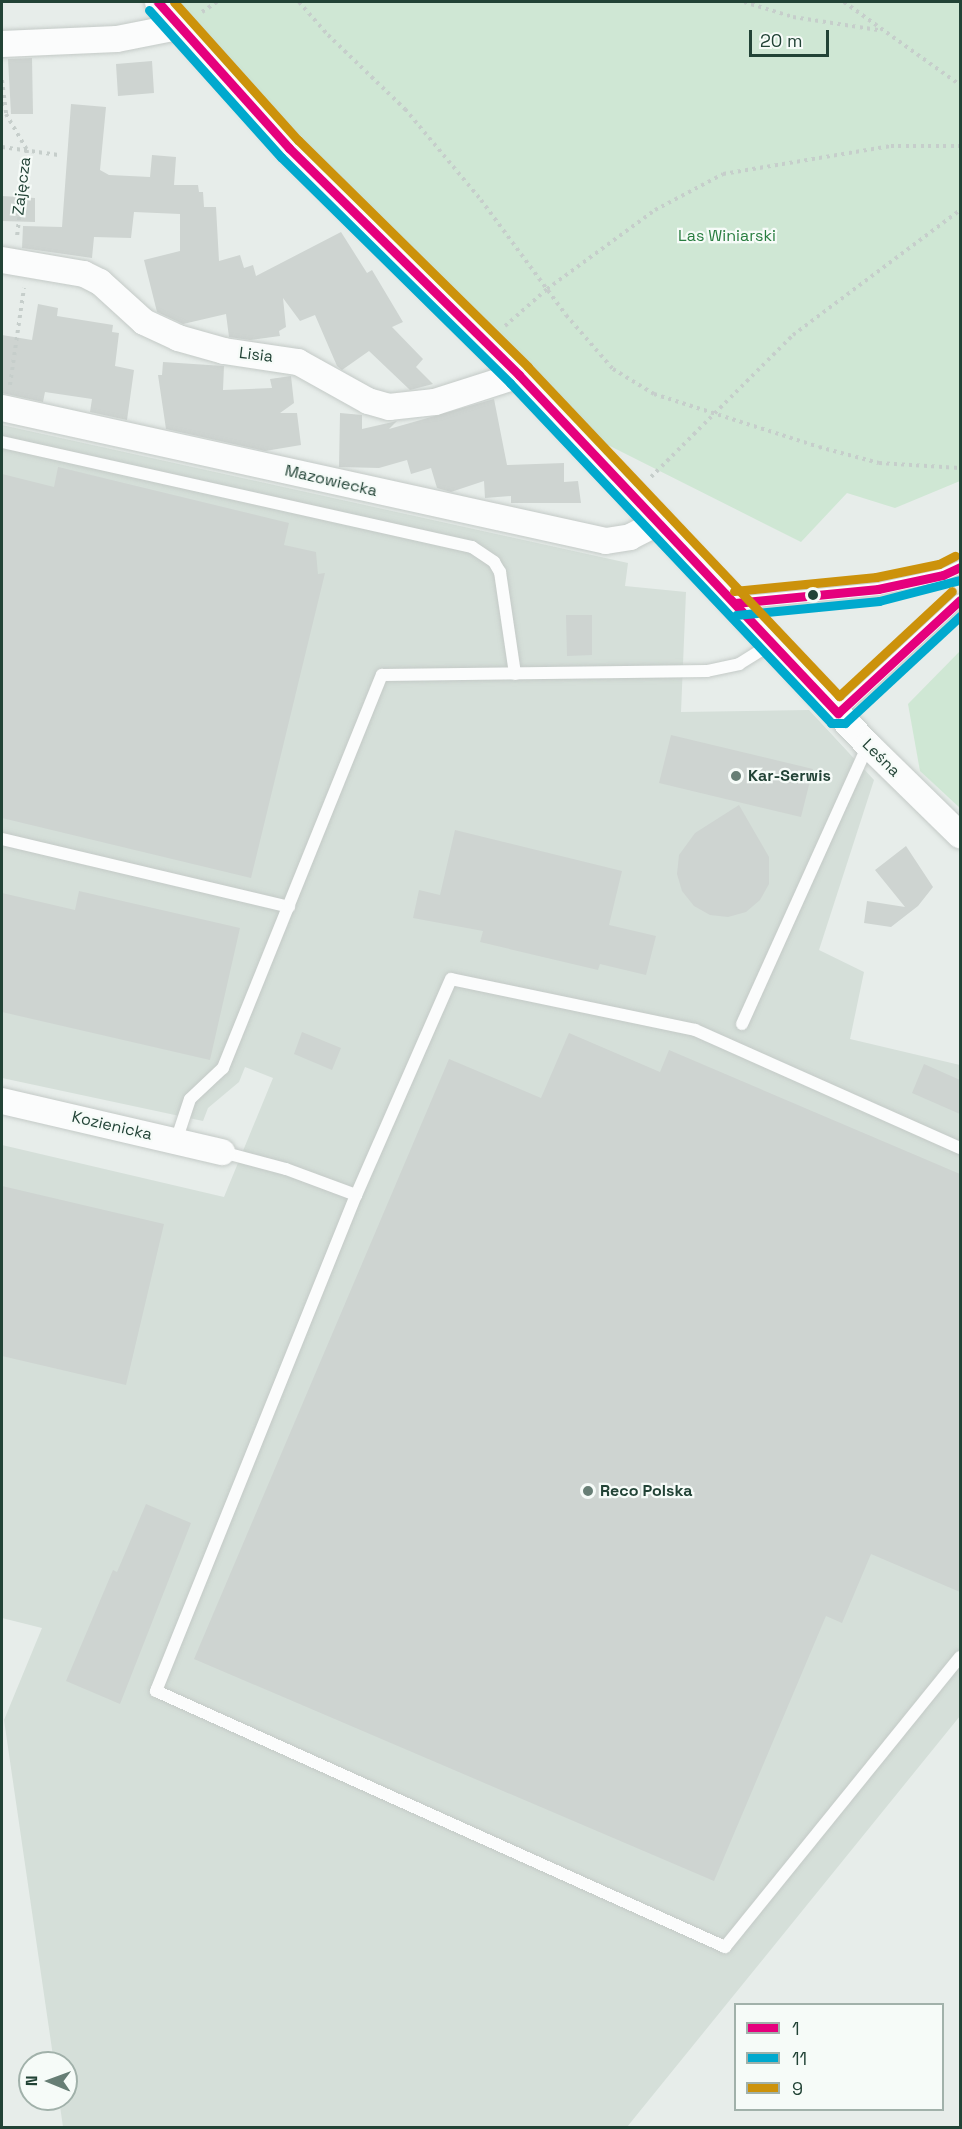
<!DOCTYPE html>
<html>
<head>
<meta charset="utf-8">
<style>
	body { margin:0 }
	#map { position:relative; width:962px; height:2129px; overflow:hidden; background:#e7edea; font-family:"Space Grotesk",sans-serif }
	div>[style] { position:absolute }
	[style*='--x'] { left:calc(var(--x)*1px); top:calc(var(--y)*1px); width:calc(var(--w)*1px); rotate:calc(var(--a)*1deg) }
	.built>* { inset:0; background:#d5dfd9 }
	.green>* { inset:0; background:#cfe7d4 }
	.building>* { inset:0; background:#ced4d1 }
	.path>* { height:4px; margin-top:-2px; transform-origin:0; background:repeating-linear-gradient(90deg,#c6cecb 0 3px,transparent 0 7.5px) }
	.roads { filter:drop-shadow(0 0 2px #c4cac7) drop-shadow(0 0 2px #c4cac7) }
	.service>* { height:12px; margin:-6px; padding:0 6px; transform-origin:6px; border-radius:6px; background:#fbfcfc }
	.minor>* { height:26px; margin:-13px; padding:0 13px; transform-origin:13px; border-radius:13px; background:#fbfcfc }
	.bus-1>* { height:9px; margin:-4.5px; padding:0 4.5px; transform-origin:4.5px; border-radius:4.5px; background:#e5007d }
	.bus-2>* { height:9px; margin:-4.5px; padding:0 4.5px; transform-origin:4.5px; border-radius:4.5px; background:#00a9ce }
	.bus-3>* { height:9px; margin:-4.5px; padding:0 4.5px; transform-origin:4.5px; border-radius:4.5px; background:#cc920b }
	.dots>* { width:16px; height:16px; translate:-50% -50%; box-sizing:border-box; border:3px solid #f6fbf8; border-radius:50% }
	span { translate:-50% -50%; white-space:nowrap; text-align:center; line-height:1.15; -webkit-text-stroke:4.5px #f6fbf8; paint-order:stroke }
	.street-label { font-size:16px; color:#224336 }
	.park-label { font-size:16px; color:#287d3f }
	.poi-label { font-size:16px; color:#224336; font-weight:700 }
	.left { translate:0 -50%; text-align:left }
	.frame { position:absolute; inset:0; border:3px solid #224336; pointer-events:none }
	.legend { position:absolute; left:734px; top:2003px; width:210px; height:108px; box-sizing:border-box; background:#f6fbf8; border:2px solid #a1b1aa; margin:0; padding:8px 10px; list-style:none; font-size:18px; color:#224336 }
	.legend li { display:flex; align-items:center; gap:12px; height:30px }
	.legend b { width:30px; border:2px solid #a1b1aa }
	.north { position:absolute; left:18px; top:2051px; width:60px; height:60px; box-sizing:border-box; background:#f6fbf8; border:2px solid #a1b1aa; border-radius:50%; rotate:271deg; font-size:16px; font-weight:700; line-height:24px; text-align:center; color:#224336 }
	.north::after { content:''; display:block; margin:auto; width:21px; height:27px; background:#677e75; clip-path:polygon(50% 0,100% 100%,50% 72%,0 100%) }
	.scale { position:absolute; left:749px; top:30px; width:80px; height:27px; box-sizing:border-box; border:3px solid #224336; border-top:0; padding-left:8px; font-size:18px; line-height:21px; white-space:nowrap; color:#224336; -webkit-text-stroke:4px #f6fbf8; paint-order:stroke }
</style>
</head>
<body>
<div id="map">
	<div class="built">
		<i style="clip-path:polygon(2px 425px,628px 563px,625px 586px,686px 592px,681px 712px,809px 710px,874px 780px,819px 950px,864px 972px,850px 1039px,960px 1065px,960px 1716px,627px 2127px,63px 2127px,59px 2099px,66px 2099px,66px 2063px,54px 2063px,4px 1720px,42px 1628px,2px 1618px,2px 1145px,224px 1197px,273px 1078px,245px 1067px,239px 1082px,208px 1108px,203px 1121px,2px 1078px)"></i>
	</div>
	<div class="green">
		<i style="clip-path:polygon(176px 2px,960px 2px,960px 481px,895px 508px,847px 493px,801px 542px,600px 441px,448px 284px,300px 140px)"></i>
		<i style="clip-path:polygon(960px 651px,960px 808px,920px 771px,908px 704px)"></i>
	</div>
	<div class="building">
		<i style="clip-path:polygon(32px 58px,33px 114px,11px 114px,8px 59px)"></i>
		<i style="clip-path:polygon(152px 61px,154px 93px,118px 96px,116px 64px)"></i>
		<i style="clip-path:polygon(71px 104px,106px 107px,100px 170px,109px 175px,150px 177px,152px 155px,176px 157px,174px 185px,198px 185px,199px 192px,203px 192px,204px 207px,216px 207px,219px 261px,240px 255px,244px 268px,253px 265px,256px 276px,341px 232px,367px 273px,372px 270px,403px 322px,392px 327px,423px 359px,416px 367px,433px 384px,410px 390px,369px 351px,342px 370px,337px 366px,315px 315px,300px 321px,283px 298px,286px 327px,279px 331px,280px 336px,250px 340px,229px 337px,226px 314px,183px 324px,157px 312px,144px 260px,180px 251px,180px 214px,134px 212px,131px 238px,94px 237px,92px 258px,22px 248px,23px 226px,62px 227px)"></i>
		<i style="clip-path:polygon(2px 196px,35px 198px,35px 222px,2px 221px)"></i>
		<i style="clip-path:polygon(38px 304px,58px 308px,57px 316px,113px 325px,112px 332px,119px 333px,115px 366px,134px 370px,127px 420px,90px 412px,92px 399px,45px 392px,43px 402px,2px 393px,2px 335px,32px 340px)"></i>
		<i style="clip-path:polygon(163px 362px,224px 366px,223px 390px,272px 388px,270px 379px,291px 376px,294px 403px,280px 413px,297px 413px,301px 445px,265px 451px,166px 429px,158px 375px,162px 375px)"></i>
		<i style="clip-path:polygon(494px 399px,507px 465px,564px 463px,564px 482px,578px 481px,581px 503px,511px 503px,511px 496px,485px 498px,484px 481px,451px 492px,437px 488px,431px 468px,411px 474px,407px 460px,379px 468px,339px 467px,340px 413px,362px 415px,362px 429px,397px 421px,389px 429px)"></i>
		<i style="clip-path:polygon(58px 467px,289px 523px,284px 545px,316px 552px,318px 574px,325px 573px,251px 878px,2px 818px,2px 474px,54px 487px)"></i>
		<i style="clip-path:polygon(566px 615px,592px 615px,592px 655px,567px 656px)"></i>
		<i style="clip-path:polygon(671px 735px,813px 769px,801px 817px,659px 783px)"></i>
		<i style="clip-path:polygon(739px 805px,769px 857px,769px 884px,760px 900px,746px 912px,728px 917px,710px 915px,694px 906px,682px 891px,677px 874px,679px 855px,695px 833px)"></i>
		<i style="clip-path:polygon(455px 830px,622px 871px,609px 925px,656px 936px,646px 975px,600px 964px,598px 970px,480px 942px,483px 931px,413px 918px,419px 890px,440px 895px)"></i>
		<i style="clip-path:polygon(906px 846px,933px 887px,918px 906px,891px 927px,864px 923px,867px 901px,905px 907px,875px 870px)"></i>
		<i style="clip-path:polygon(79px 891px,240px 928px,210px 1060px,2px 1012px,2px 893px,75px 910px)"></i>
		<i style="clip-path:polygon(302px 1032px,341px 1048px,332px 1070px,294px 1054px)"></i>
		<i style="clip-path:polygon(569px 1033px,660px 1072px,669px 1050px,960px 1174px,960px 1592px,871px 1554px,842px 1623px,826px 1616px,714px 1881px,194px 1659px,449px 1059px,541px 1098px)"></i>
		<i style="clip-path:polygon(924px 1064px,960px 1080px,960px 1114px,912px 1093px)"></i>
		<i style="clip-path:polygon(2px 1186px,164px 1224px,126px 1385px,2px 1356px)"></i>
		<i style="clip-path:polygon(146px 1504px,191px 1523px,120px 1704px,66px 1681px,113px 1570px,117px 1572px)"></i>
	</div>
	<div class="path">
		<i style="--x:299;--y:2;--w:44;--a:48.7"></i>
		<i style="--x:328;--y:35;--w:107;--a:43.9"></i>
		<i style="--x:405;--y:109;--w:119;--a:50.1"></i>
		<i style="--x:481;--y:200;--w:143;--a:53.5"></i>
		<i style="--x:566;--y:315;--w:72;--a:49"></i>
		<i style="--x:613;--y:369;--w:48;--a:31.4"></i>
		<i style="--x:654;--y:394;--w:173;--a:17.8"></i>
		<i style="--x:819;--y:447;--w:62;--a:14.9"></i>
		<i style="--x:879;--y:463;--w:81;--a:3.5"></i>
		<i style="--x:744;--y:2;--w:51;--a:17"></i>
		<i style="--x:793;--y:17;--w:86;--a:8.7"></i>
		<i style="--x:844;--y:2;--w:143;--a:35.6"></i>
		<i style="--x:202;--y:12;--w:18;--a:-34"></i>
		<i style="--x:2;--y:80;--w:34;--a:83"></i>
		<i style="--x:6;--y:114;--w:42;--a:59.7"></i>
		<i style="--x:27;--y:150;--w:88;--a:96.6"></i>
		<i style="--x:2;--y:147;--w:57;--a:8.1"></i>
		<i style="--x:505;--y:326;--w:56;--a:-41.4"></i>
		<i style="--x:547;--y:289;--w:134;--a:-36.2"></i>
		<i style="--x:655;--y:210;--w:77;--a:-27.9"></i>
		<i style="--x:723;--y:174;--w:170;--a:-9.5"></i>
		<i style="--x:891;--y:146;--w:69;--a:0"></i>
		<i style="--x:10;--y:385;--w:98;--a:-81.8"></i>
		<i style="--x:651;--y:477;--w:201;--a:-45"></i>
		<i style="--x:793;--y:335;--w:209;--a:-36.8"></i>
	</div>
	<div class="roads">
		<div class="service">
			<i style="--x:2;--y:442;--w:482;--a:12.6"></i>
			<i style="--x:472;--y:547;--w:27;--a:34"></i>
			<i style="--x:494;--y:562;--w:12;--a:59"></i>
			<i style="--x:500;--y:572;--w:103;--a:81.6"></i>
			<i style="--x:735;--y:603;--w:144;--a:-5.6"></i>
			<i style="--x:878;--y:589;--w:66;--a:-12.2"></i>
			<i style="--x:943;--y:575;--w:19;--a:-25"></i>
			<i style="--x:838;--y:713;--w:166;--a:-42.8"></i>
			<i style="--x:2;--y:839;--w:295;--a:13.3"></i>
			<i style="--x:742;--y:1024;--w:306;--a:-65.7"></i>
			<i style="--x:176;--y:1141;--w:44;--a:-71.6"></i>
			<i style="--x:190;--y:1099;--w:45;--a:-43.2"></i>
			<i style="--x:223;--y:1068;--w:424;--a:-68"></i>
			<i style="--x:382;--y:675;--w:325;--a:-0.7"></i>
			<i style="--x:707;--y:671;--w:33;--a:-12"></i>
			<i style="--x:739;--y:664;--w:40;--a:-32"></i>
			<i style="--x:960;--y:1148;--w:290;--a:-156"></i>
			<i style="--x:695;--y:1030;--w:249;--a:-168.2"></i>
			<i style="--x:451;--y:979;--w:236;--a:113.7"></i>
			<i style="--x:356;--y:1195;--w:535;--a:111.96"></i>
			<i style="--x:156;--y:1691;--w:624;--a:24.22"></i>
			<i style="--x:725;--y:1947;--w:373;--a:-51"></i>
			<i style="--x:222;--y:1152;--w:66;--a:14.9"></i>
			<i style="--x:286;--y:1169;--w:75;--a:20.4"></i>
		</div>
		<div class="minor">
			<i style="--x:158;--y:2;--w:196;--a:48.1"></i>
			<i style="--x:289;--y:148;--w:323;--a:44.6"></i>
			<i style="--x:519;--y:375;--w:509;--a:46.67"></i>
			<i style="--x:868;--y:745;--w:129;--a:44.4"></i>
			<i style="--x:2;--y:44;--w:115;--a:-2.5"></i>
			<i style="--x:117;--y:39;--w:62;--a:-11.1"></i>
			<i style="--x:2;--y:260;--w:83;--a:9.7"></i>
			<i style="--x:84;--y:274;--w:18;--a:27"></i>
			<i style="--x:100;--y:282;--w:59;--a:42.3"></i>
			<i style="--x:144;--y:322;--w:38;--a:25"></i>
			<i style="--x:178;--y:338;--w:48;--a:15.8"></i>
			<i style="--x:224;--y:351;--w:75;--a:8.5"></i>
			<i style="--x:298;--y:362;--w:80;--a:29.1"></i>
			<i style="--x:368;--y:401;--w:22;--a:16"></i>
			<i style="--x:389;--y:407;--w:46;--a:-6.2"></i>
			<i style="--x:435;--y:402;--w:88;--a:-17.8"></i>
			<i style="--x:2;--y:408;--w:618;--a:12.42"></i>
			<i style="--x:606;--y:541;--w:24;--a:-9"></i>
			<i style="--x:630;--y:537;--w:33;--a:-27"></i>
			<i style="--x:2;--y:1101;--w:226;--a:13.1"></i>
		</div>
	</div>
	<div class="bus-1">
		<i style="--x:158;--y:2;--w:196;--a:48.1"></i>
		<i style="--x:289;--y:148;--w:323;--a:44.6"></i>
		<i style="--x:519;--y:375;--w:465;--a:46.7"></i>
		<i style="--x:735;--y:603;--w:144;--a:-5.6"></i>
		<i style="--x:878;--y:589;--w:66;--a:-12.2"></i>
		<i style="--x:943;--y:575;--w:19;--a:-25"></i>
		<i style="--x:838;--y:713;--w:166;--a:-42.8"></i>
	</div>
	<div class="bus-2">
		<i style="--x:149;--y:10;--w:198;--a:48.1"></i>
		<i style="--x:281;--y:157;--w:322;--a:44.6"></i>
		<i style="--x:510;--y:383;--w:468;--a:46.6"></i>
		<i style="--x:831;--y:723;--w:14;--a:0"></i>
		<i style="--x:845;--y:723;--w:157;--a:-42.9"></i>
		<i style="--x:736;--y:615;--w:144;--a:-5.6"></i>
		<i style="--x:879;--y:601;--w:84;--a:-14.5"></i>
	</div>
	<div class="bus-3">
		<i style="--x:174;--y:2;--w:186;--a:48.1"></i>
		<i style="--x:298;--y:140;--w:323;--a:44.6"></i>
		<i style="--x:528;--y:367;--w:453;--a:46.6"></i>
		<i style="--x:839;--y:696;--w:154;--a:-42.9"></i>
		<i style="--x:734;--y:591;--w:143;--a:-5.6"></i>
		<i style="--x:876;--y:577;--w:64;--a:-11.7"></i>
		<i style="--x:939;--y:564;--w:18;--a:-27"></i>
	</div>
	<div class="dots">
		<i style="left:813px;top:595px;background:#224336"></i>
		<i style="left:736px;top:776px;background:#677e75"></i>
		<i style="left:588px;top:1491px;background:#677e75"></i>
	</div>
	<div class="street-label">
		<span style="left:22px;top:186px;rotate:-83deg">Zajęcza</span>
		<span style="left:256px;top:355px;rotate:7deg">Lisia</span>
		<span style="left:331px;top:481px;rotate:13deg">Mazowiecka</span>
		<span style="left:881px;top:758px;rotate:45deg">Leśna</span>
		<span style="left:112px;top:1126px;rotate:13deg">Kozienicka</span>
	</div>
	<div class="park-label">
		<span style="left:727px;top:236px">Las Winiarski</span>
	</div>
	<div class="poi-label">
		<span class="left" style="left:748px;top:776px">Kar-Serwis</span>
		<span class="left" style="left:600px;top:1491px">Reco Polska</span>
	</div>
	<div class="frame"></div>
	<ul class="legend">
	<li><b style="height:8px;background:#e5007d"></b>1</li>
	<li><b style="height:8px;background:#00a9ce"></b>11</li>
	<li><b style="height:8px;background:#cc920b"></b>9</li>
	</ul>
	<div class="north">N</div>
	<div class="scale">20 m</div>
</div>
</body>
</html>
